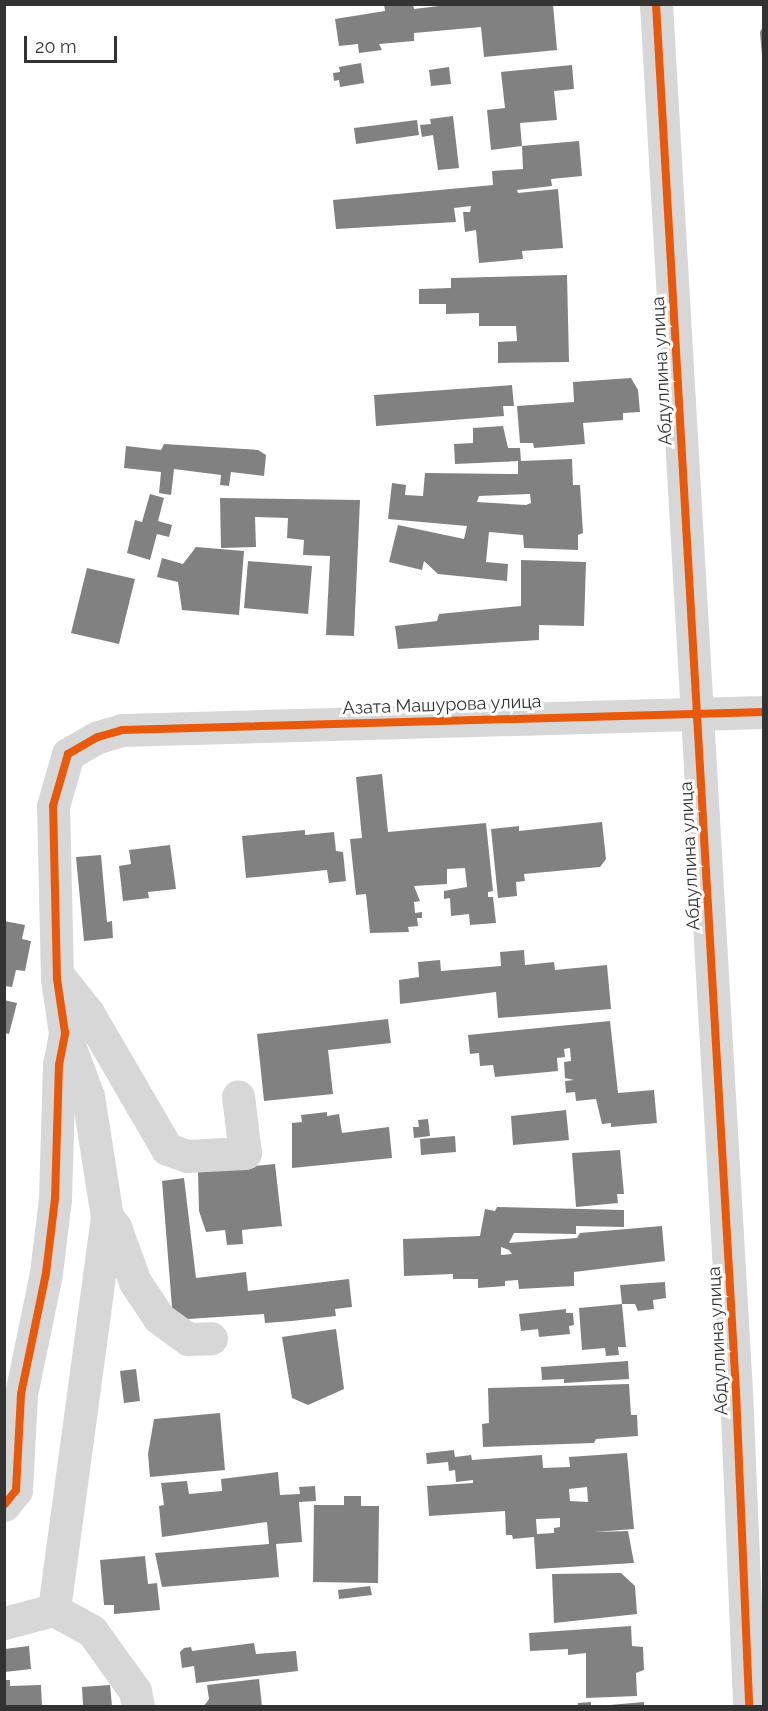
<!DOCTYPE html>
<html>
<head>
<meta charset="utf-8">
<style>
	body { margin:0 }
	#map { position:relative; width:768px; height:1711px; overflow:hidden; background:#fff; font-family:Raleway,sans-serif }
	div>[style] { position:absolute }
	[style*='--x'] { left:calc(var(--x)*1px); top:calc(var(--y)*1px); width:calc(var(--w)*1px); rotate:calc(var(--a)*1deg) }
	.building>* { inset:0; background:#818181 }
	.street>* { height:33px; margin:-16.5px; padding:0 16.5px; transform-origin:16.5px; border-radius:16.5px; background:#d7d7d7 }
	.cycleway>* { height:8px; margin:-4px; padding:0 4px; transform-origin:4px; border-radius:4px; background:#e8590c }
	span { translate:-50% -50%; white-space:nowrap; text-align:center; line-height:1.15; -webkit-text-stroke:6px #fff; paint-order:stroke }
	.street-label { font-size:18px; color:#333 }
	.frame { position:absolute; inset:0; border:6px solid #333; pointer-events:none }
	.scale { position:absolute; left:24px; top:36px; width:93px; height:27px; box-sizing:border-box; border:3px solid #333; border-top:0; padding-left:8px; font-size:18px; line-height:21px; white-space:nowrap; color:#333; -webkit-text-stroke:4px #fff; paint-order:stroke }
</style>
</head>
<body>
<div id="map">
	<div class="building">
		<i style="clip-path:polygon(384px 4px,413px 4px,414px 9px,455px 4px,553px 4px,557px 50px,484px 57px,481px 27px,414px 33px,414px 41px,379px 44px,382px 50px,359px 53px,358px 44px,339px 46px,335px 19px,385px 11px)"></i>
		<i style="clip-path:polygon(764px 25px,764px 55px,762px 55px,760px 32px)"></i>
		<i style="clip-path:polygon(361px 63px,364px 83px,340px 87px,339px 80px,334px 81px,333px 73px,340px 72px,339px 67px)"></i>
		<i style="clip-path:polygon(572px 65px,574px 89px,554px 91px,557px 120px,520px 123px,522px 146px,579px 141px,582px 176px,551px 179px,552px 186px,517px 190px,518px 193px,558px 189px,563px 248px,522px 251px,523px 259px,479px 263px,476px 230px,465px 232px,463px 212px,470px 212px,471px 206px,454px 208px,456px 222px,336px 229px,333px 200px,493px 185px,492px 171px,523px 169px,522px 146px,491px 150px,487px 110px,505px 108px,501px 72px)"></i>
		<i style="clip-path:polygon(449px 67px,451px 84px,431px 86px,429px 70px)"></i>
		<i style="clip-path:polygon(453px 116px,459px 168px,438px 170px,433px 135px,422px 137px,420px 125px,431px 124px,430px 119px)"></i>
		<i style="clip-path:polygon(417px 120px,419px 135px,356px 144px,354px 128px)"></i>
		<i style="clip-path:polygon(567px 275px,569px 362px,498px 363px,498px 342px,517px 341px,516px 326px,479px 326px,479px 313px,446px 314px,446px 304px,419px 304px,419px 289px,451px 288px,451px 278px)"></i>
		<i style="clip-path:polygon(631px 378px,638px 390px,640px 412px,623px 413px,623px 420px,583px 423px,585px 444px,534px 448px,533px 443px,520px 443px,517px 406px,574px 402px,573px 382px)"></i>
		<i style="clip-path:polygon(512px 385px,514px 406px,503px 406px,504px 416px,376px 426px,374px 395px)"></i>
		<i style="clip-path:polygon(evenodd,503px 426px,508px 448px,520px 448px,521px 461px,572px 459px,573px 485px,580px 485px,583px 533px,578px 535px,578px 550px,524px 548px,523px 535px,489px 532px,486px 562px,508px 564px,507px 581px,438px 574px,424px 561px,422px 570px,389px 562px,398px 525px,464px 539px,467px 526px,388px 519px,392px 483px,406px 485px,405px 495px,423px 496px,425px 473px,518px 474px,518px 461px,455px 464px,454px 444px,473px 443px,473px 428px,503px 426px,530px 494px,531px 503px,526px 505px,477px 502px,479px 496px,530px 494px)"></i>
		<i style="clip-path:polygon(164px 444px,258px 450px,266px 455px,264px 476px,231px 472px,229px 486px,220px 485px,221px 475px,174px 469px,171px 495px,159px 493px,161px 472px,124px 468px,126px 446px,161px 450px)"></i>
		<i style="clip-path:polygon(150px 494px,164px 498px,158px 521px,172px 525px,169px 537px,157px 534px,150px 560px,127px 553px,135px 520px,142px 522px)"></i>
		<i style="clip-path:polygon(220px 498px,360px 500px,354px 636px,326px 635px,330px 556px,303px 555px,304px 540px,287px 538px,288px 518px,255px 517px,256px 547px,221px 548px)"></i>
		<i style="clip-path:polygon(196px 547px,244px 551px,239px 615px,182px 610px,178px 582px,157px 577px,162px 558px,183px 564px)"></i>
		<i style="clip-path:polygon(521px 560px,586px 562px,584px 626px,539px 625px,539px 640px,398px 649px,395px 626px,437px 621px,439px 614px,521px 606px)"></i>
		<i style="clip-path:polygon(248px 561px,312px 566px,308px 614px,244px 608px)"></i>
		<i style="clip-path:polygon(87px 568px,135px 579px,119px 644px,71px 633px)"></i>
		<i style="clip-path:polygon(382px 774px,388px 832px,486px 823px,493px 891px,488px 892px,488px 897px,493px 897px,496px 923px,470px 925px,469px 914px,451px 916px,450px 898px,444px 899px,444px 891px,467px 887px,465px 868px,447px 869px,447px 884px,414px 886px,420px 901px,414px 902px,415px 913px,422px 912px,422px 918px,417px 918px,418px 926px,408px 927px,409px 932px,370px 933px,366px 894px,356px 895px,350px 839px,362px 838px,356px 777px)"></i>
		<i style="clip-path:polygon(602px 822px,606px 859px,600px 867px,524px 874px,525px 881px,516px 882px,517px 896px,498px 898px,491px 829px,519px 826px,519px 831px)"></i>
		<i style="clip-path:polygon(305px 830px,305px 835px,334px 832px,336px 851px,343px 852px,346px 881px,329px 883px,327px 870px,246px 878px,242px 836px)"></i>
		<i style="clip-path:polygon(170px 845px,176px 889px,148px 892px,149px 898px,123px 901px,119px 866px,131px 864px,129px 850px)"></i>
		<i style="clip-path:polygon(101px 855px,107px 922px,112px 921px,113px 938px,84px 941px,76px 857px)"></i>
		<i style="clip-path:polygon(4px 921px,25px 925px,22px 939px,31px 941px,25px 971px,16px 970px,12px 987px,4px 986px)"></i>
		<i style="clip-path:polygon(524px 950px,525px 965px,554px 962px,555px 970px,607px 965px,611px 1009px,498px 1018px,496px 992px,400px 1004px,399px 980px,419px 977px,418px 962px,440px 960px,441px 971px,501px 966px,500px 952px)"></i>
		<i style="clip-path:polygon(4px 1000px,17px 1003px,9px 1034px,4px 1033px)"></i>
		<i style="clip-path:polygon(388px 1019px,391px 1043px,328px 1050px,333px 1094px,264px 1101px,257px 1034px)"></i>
		<i style="clip-path:polygon(610px 1021px,618px 1093px,654px 1090px,657px 1123px,611px 1127px,611px 1123px,602px 1124px,596px 1099px,576px 1101px,575px 1092px,566px 1093px,565px 1081px,574px 1080px,565px 1078px,564px 1062px,571px 1061px,570px 1048px,564px 1049px,565px 1057px,557px 1058px,558px 1071px,495px 1077px,493px 1065px,480px 1066px,479px 1053px,470px 1054px,468px 1035px)"></i>
		<i style="clip-path:polygon(566px 1110px,569px 1140px,513px 1145px,511px 1116px)"></i>
		<i style="clip-path:polygon(327px 1112px,327px 1116px,339px 1114px,342px 1133px,389px 1127px,392px 1158px,292px 1168px,292px 1123px,302px 1122px,301px 1115px)"></i>
		<i style="clip-path:polygon(428px 1119px,430px 1136px,414px 1138px,413px 1127px,419px 1127px,418px 1120px)"></i>
		<i style="clip-path:polygon(455px 1136px,456px 1152px,421px 1155px,420px 1139px)"></i>
		<i style="clip-path:polygon(620px 1150px,624px 1194px,617px 1194px,618px 1203px,576px 1207px,572px 1153px)"></i>
		<i style="clip-path:polygon(275px 1164px,282px 1226px,242px 1230px,243px 1244px,227px 1245px,225px 1230px,206px 1232px,199px 1211px,198px 1171px)"></i>
		<i style="clip-path:polygon(184px 1178px,196px 1278px,246px 1272px,248px 1291px,349px 1279px,352px 1307px,335px 1309px,336px 1316px,292px 1321px,265px 1323px,264px 1314px,173px 1320px,162px 1181px)"></i>
		<i style="clip-path:polygon(evenodd,497px 1207px,624px 1210px,624px 1227px,576px 1226px,576px 1234px,514px 1233px,509px 1243px,577px 1238px,580px 1233px,662px 1226px,665px 1261px,574px 1272px,574px 1286px,519px 1289px,518px 1280px,505px 1281px,505px 1286px,478px 1288px,478px 1279px,453px 1279px,453px 1274px,404px 1276px,403px 1239px,480px 1236px,485px 1209px,495px 1211px,497px 1207px,501px 1247px,509px 1250px,512px 1254px,501px 1255px,501px 1247px)"></i>
		<i style="clip-path:polygon(665px 1282px,666px 1298px,653px 1300px,654px 1309px,638px 1311px,635px 1304px,622px 1304px,620px 1285px)"></i>
		<i style="clip-path:polygon(622px 1304px,626px 1347px,618px 1347px,619px 1355px,606px 1356px,605px 1348px,582px 1350px,579px 1308px)"></i>
		<i style="clip-path:polygon(566px 1309px,566px 1313px,573px 1313px,574px 1325px,569px 1326px,570px 1334px,539px 1337px,538px 1329px,521px 1331px,519px 1314px)"></i>
		<i style="clip-path:polygon(336px 1329px,344px 1389px,308px 1405px,292px 1398px,282px 1337px)"></i>
		<i style="clip-path:polygon(628px 1361px,629px 1379px,564px 1383px,564px 1379px,542px 1380px,541px 1367px)"></i>
		<i style="clip-path:polygon(136px 1369px,140px 1401px,124px 1403px,120px 1371px)"></i>
		<i style="clip-path:polygon(629px 1384px,631px 1415px,637px 1415px,638px 1436px,596px 1439px,594px 1443px,483px 1447px,482px 1424px,489px 1423px,488px 1388px)"></i>
		<i style="clip-path:polygon(220px 1413px,225px 1470px,150px 1477px,148px 1454px,154px 1419px)"></i>
		<i style="clip-path:polygon(evenodd,454px 1450px,455px 1457px,471px 1455px,472px 1460px,542px 1455px,543px 1468px,570px 1467px,569px 1457px,627px 1453px,634px 1529px,594px 1532px,628px 1531px,634px 1563px,536px 1569px,534px 1537px,513px 1539px,512px 1535px,506px 1535px,505px 1511px,429px 1516px,427px 1486px,473px 1483px,473px 1480px,456px 1482px,455px 1470px,449px 1471px,448px 1462px,427px 1464px,426px 1453px,454px 1450px,587px 1487px,588px 1502px,570px 1501px,569px 1489px,587px 1487px,454px 1450px,560px 1518px,560px 1527px,554px 1528px,554px 1533px,537px 1534px,536px 1519px,560px 1518px)"></i>
		<i style="clip-path:polygon(278px 1472px,280px 1495px,300px 1494px,299px 1487px,315px 1486px,316px 1501px,299px 1502px,302px 1542px,276px 1544px,279px 1577px,162px 1587px,155px 1553px,269px 1544px,267px 1522px,162px 1537px,159px 1506px,164px 1505px,161px 1483px,187px 1481px,189px 1494px,222px 1491px,221px 1479px)"></i>
		<i style="clip-path:polygon(344px 1496px,361px 1496px,361px 1506px,379px 1506px,378px 1583px,313px 1582px,314px 1505px,344px 1505px)"></i>
		<i style="clip-path:polygon(145px 1556px,148px 1584px,157px 1583px,160px 1610px,114px 1614px,114px 1605px,104px 1605px,100px 1560px)"></i>
		<i style="clip-path:polygon(621px 1573px,635px 1586px,637px 1614px,554px 1623px,552px 1574px)"></i>
		<i style="clip-path:polygon(370px 1586px,372px 1595px,339px 1599px,338px 1590px)"></i>
		<i style="clip-path:polygon(631px 1626px,632px 1646px,643px 1647px,644px 1670px,636px 1673px,637px 1696px,586px 1698px,586px 1653px,568px 1655px,568px 1649px,530px 1651px,529px 1633px)"></i>
		<i style="clip-path:polygon(254px 1643px,256px 1654px,296px 1651px,298px 1671px,196px 1683px,194px 1666px,182px 1668px,180px 1652px,184px 1648px,191px 1647px,192px 1651px)"></i>
		<i style="clip-path:polygon(29px 1646px,31px 1669px,5px 1672px,5px 1649px)"></i>
		<i style="clip-path:polygon(259px 1679px,262px 1706px,204px 1706px,209px 1699px,207px 1685px)"></i>
		<i style="clip-path:polygon(4px 1680px,10px 1680px,10px 1686px,41px 1685px,42px 1706px,4px 1706px)"></i>
		<i style="clip-path:polygon(110px 1685px,112px 1706px,83px 1706px,82px 1687px)"></i>
		<i style="clip-path:polygon(591px 1702px,591px 1706px,578px 1706px,578px 1703px)"></i>
		<i style="clip-path:polygon(644px 1702px,644px 1706px,610px 1706px,610px 1705px)"></i>
	</div>
	<div class="street">
		<i style="--x:656;--y:4;--w:1389;--a:86.7"></i>
		<i style="--x:736;--y:1391;--w:315;--a:87.6"></i>
		<i style="--x:57;--y:974;--w:50;--a:51.5"></i>
		<i style="--x:88;--y:1013;--w:157;--a:59.8"></i>
		<i style="--x:167;--y:1149;--w:21;--a:19"></i>
		<i style="--x:187;--y:1156;--w:58;--a:-3"></i>
		<i style="--x:245;--y:1153;--w:57;--a:-97"></i>
		<i style="--x:66;--y:1037;--w:63;--a:69.6"></i>
		<i style="--x:88;--y:1096;--w:122;--a:81.1"></i>
		<i style="--x:107;--y:1217;--w:397;--a:97.7"></i>
		<i style="--x:54;--y:1610;--w:43;--a:28.9"></i>
		<i style="--x:92;--y:1631;--w:74;--a:54.4"></i>
		<i style="--x:135;--y:1691;--w:15;--a:79"></i>
		<i style="--x:107;--y:1217;--w:13;--a:51"></i>
		<i style="--x:115;--y:1227;--w:59;--a:70"></i>
		<i style="--x:135;--y:1282;--w:43;--a:56.3"></i>
		<i style="--x:159;--y:1318;--w:36;--a:36"></i>
		<i style="--x:188;--y:1339;--w:23;--a:-2"></i>
		<i style="--x:4;--y:1505;--w:19;--a:-51"></i>
		<i style="--x:16;--y:1490;--w:96;--a:-87"></i>
		<i style="--x:21;--y:1394;--w:124;--a:-78.3"></i>
		<i style="--x:46;--y:1273;--w:75;--a:-83.1"></i>
		<i style="--x:55;--y:1199;--w:134;--a:-88.3"></i>
		<i style="--x:59;--y:1065;--w:33;--a:-79"></i>
		<i style="--x:65;--y:1033;--w:55;--a:-98.4"></i>
		<i style="--x:57;--y:979;--w:173;--a:-91.3"></i>
		<i style="--x:53;--y:806;--w:54;--a:-73.9"></i>
		<i style="--x:68;--y:754;--w:34;--a:-30"></i>
		<i style="--x:98;--y:737;--w:25;--a:-16"></i>
		<i style="--x:122;--y:730;--w:642;--a:-1.61"></i>
		<i style="--x:4;--y:1623;--w:52;--a:-14.6"></i>
	</div>
	<div class="cycleway">
		<i style="--x:656;--y:4;--w:1389;--a:86.7"></i>
		<i style="--x:736;--y:1391;--w:315;--a:87.6"></i>
		<i style="--x:4;--y:1505;--w:19;--a:-51"></i>
		<i style="--x:16;--y:1490;--w:96;--a:-87"></i>
		<i style="--x:21;--y:1394;--w:124;--a:-78.3"></i>
		<i style="--x:46;--y:1273;--w:75;--a:-83.1"></i>
		<i style="--x:55;--y:1199;--w:134;--a:-88.3"></i>
		<i style="--x:59;--y:1065;--w:33;--a:-79"></i>
		<i style="--x:65;--y:1033;--w:55;--a:-98.4"></i>
		<i style="--x:57;--y:979;--w:173;--a:-91.3"></i>
		<i style="--x:53;--y:806;--w:54;--a:-73.9"></i>
		<i style="--x:68;--y:754;--w:34;--a:-30"></i>
		<i style="--x:98;--y:737;--w:25;--a:-16"></i>
		<i style="--x:122;--y:730;--w:642;--a:-1.61"></i>
	</div>
	<div class="street-label">
		<span style="left:662px;top:371px;rotate:-93deg">Абдуллина улица</span>
		<span style="left:442px;top:705px;rotate:-2deg">Азата Машурова улица</span>
		<span style="left:690px;top:856px;rotate:-93deg">Абдуллина улица</span>
		<span style="left:718px;top:1341px;rotate:-93deg">Абдуллина улица</span>
	</div>
	<div class="frame"></div>
	<div class="scale">20 m</div>
</div>
</body>
</html>
